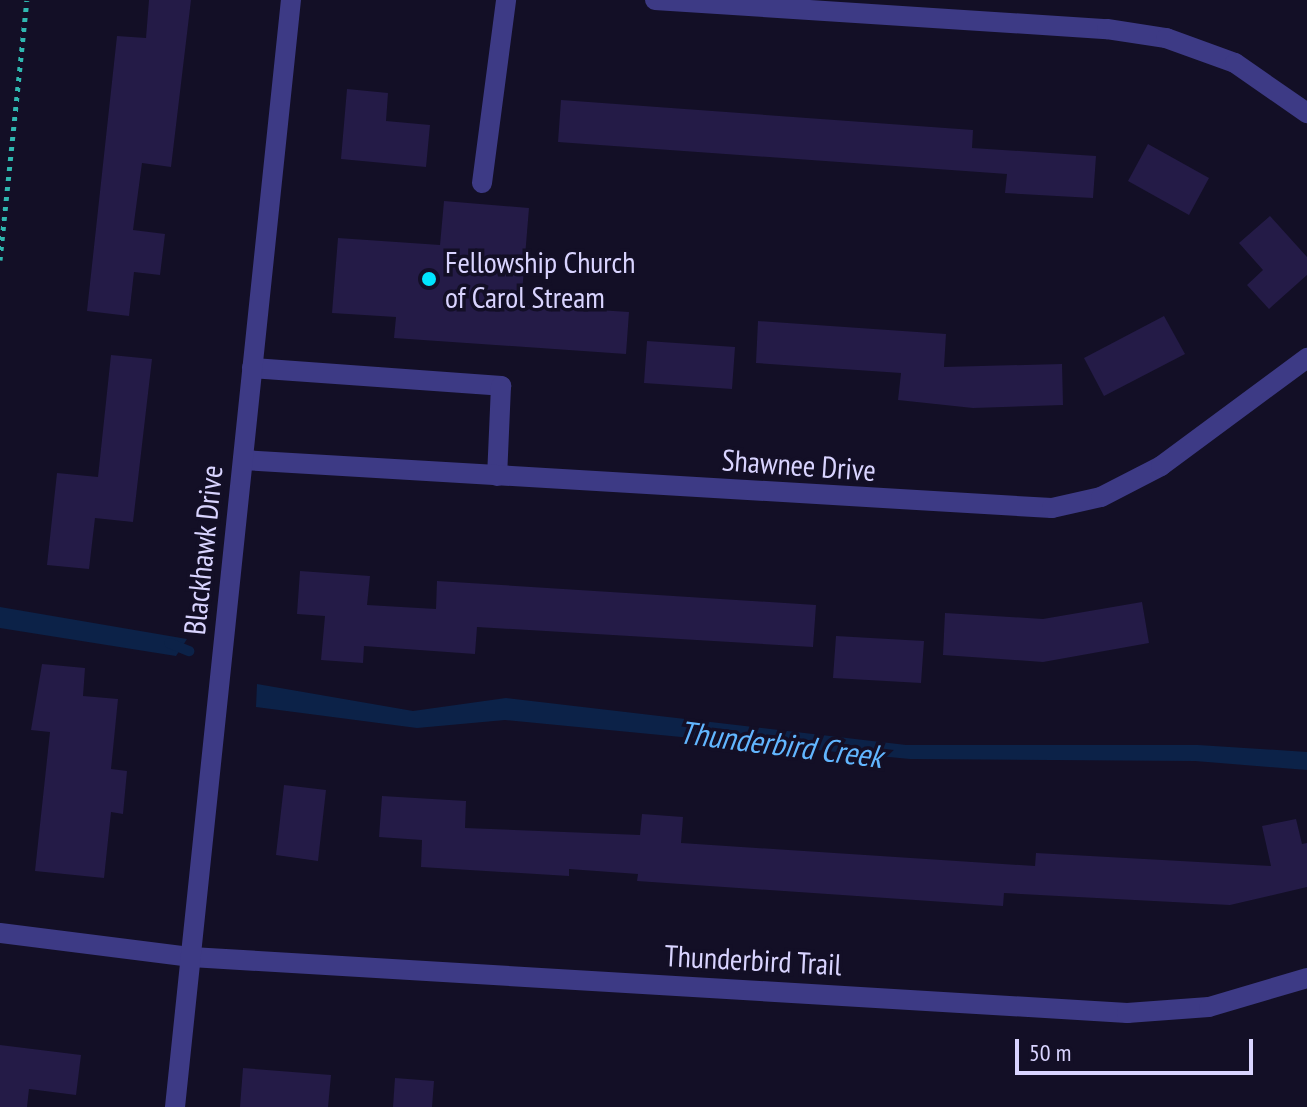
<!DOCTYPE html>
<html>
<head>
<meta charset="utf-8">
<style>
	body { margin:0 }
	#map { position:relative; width:1307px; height:1107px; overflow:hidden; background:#130f26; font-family:"PT Sans Narrow",sans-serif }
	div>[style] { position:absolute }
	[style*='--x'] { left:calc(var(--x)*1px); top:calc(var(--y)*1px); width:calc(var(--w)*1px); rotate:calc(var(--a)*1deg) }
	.water>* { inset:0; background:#0c2248 }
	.stream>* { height:10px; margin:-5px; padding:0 5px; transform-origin:5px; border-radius:5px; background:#0c2248 }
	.building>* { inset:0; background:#241b47 }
	.path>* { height:5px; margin-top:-2.5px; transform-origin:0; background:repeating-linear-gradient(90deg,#2fb8b0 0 4px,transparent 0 10px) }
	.minor>* { height:20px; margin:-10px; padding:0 10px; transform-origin:10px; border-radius:10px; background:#3d3a85 }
	.dots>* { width:22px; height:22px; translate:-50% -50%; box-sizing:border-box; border:4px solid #130f26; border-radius:50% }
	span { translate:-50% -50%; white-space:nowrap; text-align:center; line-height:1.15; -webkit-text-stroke:7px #130f26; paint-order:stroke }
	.poi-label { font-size:30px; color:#d9d4ff }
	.left { translate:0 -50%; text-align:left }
	.street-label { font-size:30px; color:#d9d4ff }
	.water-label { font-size:32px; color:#62b6ff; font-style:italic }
	.scale { position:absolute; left:1015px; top:1039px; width:238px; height:36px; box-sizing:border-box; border:4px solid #d9d4ff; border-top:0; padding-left:10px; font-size:24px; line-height:28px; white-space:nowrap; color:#d9d4ff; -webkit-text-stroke:6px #130f26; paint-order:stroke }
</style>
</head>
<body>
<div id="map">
	<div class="water">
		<i style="clip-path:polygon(0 607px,187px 639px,176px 656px,0 628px)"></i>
		<i style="clip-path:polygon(257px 684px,413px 711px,506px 698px,906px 745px,1198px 745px,1307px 752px,1307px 770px,1195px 761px,910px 759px,505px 720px,417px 728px,256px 707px)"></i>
	</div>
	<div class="stream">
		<i style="--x:169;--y:643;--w:22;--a:22"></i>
	</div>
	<div class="building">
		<i style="clip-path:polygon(149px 0,191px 0,171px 167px,142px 163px,133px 230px,165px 234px,160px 275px,134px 272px,129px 316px,87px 311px,117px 36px,146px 38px)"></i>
		<i style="clip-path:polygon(347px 89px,388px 93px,386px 121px,430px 125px,426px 167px,341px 159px)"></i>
		<i style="clip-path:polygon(561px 100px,973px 130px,972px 148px,1096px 156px,1093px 198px,1005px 193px,1007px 174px,558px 142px)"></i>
		<i style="clip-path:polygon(1148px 144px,1209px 178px,1189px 215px,1128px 181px)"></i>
		<i style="clip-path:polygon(444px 201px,529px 208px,521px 305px,629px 312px,626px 354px,394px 338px,396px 317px,332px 313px,338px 238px,440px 245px)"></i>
		<i style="clip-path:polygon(1270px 216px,1307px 257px,1307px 275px,1269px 309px,1247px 285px,1263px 270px,1239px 243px)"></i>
		<i style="clip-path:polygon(1164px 316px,1185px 354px,1104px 396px,1084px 358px)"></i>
		<i style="clip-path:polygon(758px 321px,946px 334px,944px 367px,1062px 364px,1063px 405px,973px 408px,898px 400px,901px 373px,756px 363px)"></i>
		<i style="clip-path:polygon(647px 341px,735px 347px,732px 389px,644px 383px)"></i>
		<i style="clip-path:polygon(111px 355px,152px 359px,133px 522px,95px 518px,89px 569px,47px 565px,57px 473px,98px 477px)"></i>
		<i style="clip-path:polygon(300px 571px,370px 576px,367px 605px,436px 609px,437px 581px,816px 605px,813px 647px,477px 627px,475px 654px,364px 646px,363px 663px,321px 660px,325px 616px,297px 614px)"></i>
		<i style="clip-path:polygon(1142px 602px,1149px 643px,1043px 662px,943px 655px,945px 613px,1043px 619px)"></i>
		<i style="clip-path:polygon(836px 636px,924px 641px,921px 683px,833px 678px)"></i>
		<i style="clip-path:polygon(42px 664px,85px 668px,83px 696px,118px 699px,111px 769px,127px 771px,123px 814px,111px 812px,104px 878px,35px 871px,50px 732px,31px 730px)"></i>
		<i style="clip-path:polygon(284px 785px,326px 790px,318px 861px,276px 855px)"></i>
		<i style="clip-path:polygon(382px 796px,466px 801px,465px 828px,640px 835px,642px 814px,683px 817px,681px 843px,1035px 866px,1036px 853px,1271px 866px,1262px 826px,1296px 819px,1302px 844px,1307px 843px,1307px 887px,1230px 905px,1004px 893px,1003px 906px,637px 881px,638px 874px,569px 869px,569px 876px,421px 867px,422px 840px,379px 837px)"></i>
		<i style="clip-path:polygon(0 1045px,81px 1055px,76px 1095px,29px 1089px,27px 1107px,0 1107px)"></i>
		<i style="clip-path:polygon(243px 1068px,331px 1075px,328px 1107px,240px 1107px)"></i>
		<i style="clip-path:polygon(395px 1078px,434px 1081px,432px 1107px,393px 1107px)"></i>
	</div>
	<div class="path">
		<i style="--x:0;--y:260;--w:261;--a:-84.1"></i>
	</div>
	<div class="minor">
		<i style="--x:655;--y:0;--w:453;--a:3.7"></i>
		<i style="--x:1107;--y:29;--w:60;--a:8.7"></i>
		<i style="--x:1166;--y:38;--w:73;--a:19.9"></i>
		<i style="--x:1235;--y:63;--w:88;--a:34.8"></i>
		<i style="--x:482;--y:183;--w:185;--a:-82.5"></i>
		<i style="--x:252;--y:368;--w:250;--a:4.1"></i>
		<i style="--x:501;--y:386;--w:90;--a:92.5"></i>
		<i style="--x:243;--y:460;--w:810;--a:3.4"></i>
		<i style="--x:1052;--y:508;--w:50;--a:-12.7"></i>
		<i style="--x:1101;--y:497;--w:68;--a:-27.3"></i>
		<i style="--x:1161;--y:466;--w:182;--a:-36.5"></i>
		<i style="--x:0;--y:933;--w:193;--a:7.2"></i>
		<i style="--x:191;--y:957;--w:938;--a:3.42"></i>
		<i style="--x:1127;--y:1013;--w:82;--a:-4.2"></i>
		<i style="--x:1209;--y:1007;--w:102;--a:-16.5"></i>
		<i style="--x:175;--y:1107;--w:1113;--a:-84.02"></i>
	</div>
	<div class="dots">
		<i style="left:429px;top:279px;background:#00e5ff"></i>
	</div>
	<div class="poi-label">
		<span class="left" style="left:445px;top:279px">Fellowship Church<br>of Carol Stream</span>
	</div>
	<div class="street-label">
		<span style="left:799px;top:465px;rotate:4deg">Shawnee Drive</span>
		<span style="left:203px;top:550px;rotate:-84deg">Blackhawk Drive</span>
		<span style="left:753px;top:960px;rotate:3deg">Thunderbird Trail</span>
	</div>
	<div class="water-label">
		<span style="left:781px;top:744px;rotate:7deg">Thunderbird Creek</span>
	</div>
	<div class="scale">50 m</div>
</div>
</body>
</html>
